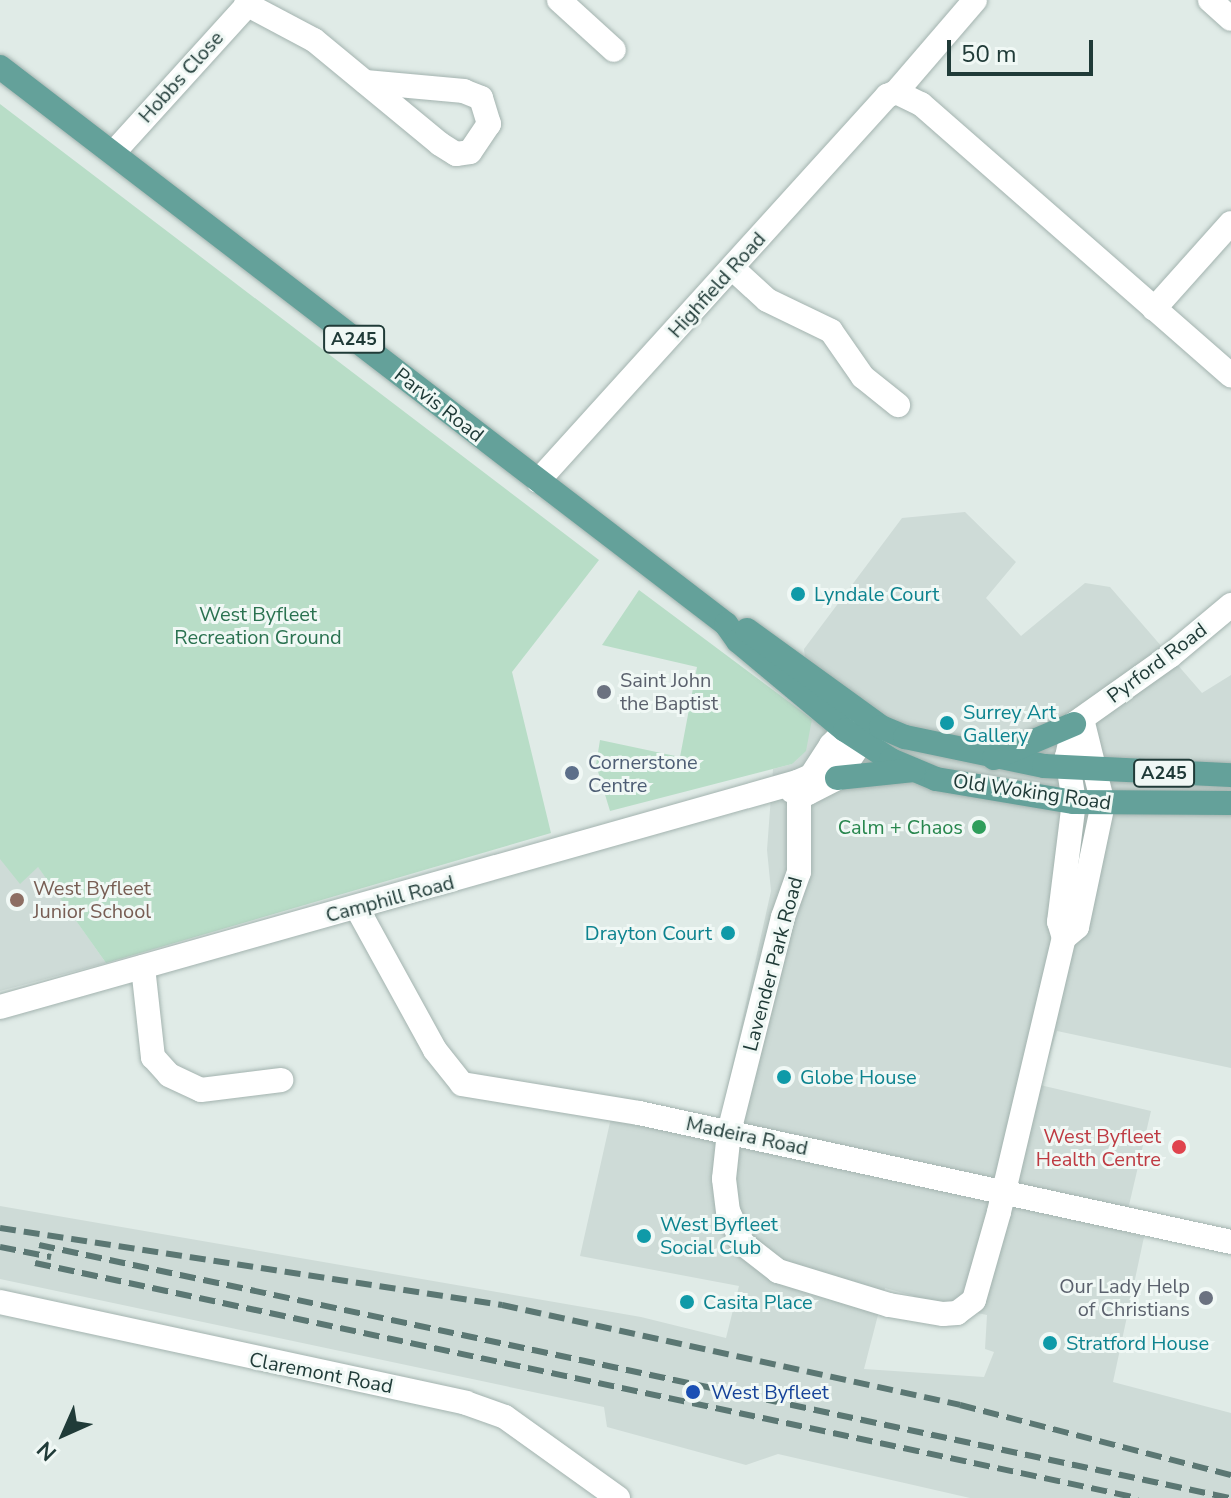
<!DOCTYPE html>
<html>
<head>
<meta charset="utf-8">
<style>
	body { margin:0 }
	#map { position:relative; width:1231px; height:1498px; overflow:hidden; background:#e0ebe7; font-family:"Nunito Sans",sans-serif }
	div>[style] { position:absolute }
	[style*='--x'] { left:calc(var(--x)*1px); top:calc(var(--y)*1px); width:calc(var(--w)*1px); rotate:calc(var(--a)*1deg) }
	.built>* { inset:0; background:#cedbd7 }
	.green>* { inset:0; background:#b8ddc7 }
	.roads { filter:drop-shadow(0 0 2px #a3b3af) drop-shadow(0 0 2px #a3b3af) }
	.minor>* { height:24px; margin:-12px; padding:0 12px; transform-origin:12px; border-radius:12px; background:#fff }
	.tertiary>* { height:24px; margin:-12px; padding:0 12px; transform-origin:12px; border-radius:12px; background:#fff }
	.primary>* { height:24px; margin:-12px; padding:0 12px; transform-origin:12px; border-radius:12px; background:#64a19a }
	.rail>* { height:6px; margin-top:-3px; transform-origin:0; background:repeating-linear-gradient(90deg,#5b7773 0 16px,transparent 0 24px) }
	.dots>* { width:22px; height:22px; translate:-50% -50%; box-sizing:border-box; border:4px solid #f0f8f5; border-radius:50% }
	span { translate:-50% -50%; white-space:nowrap; text-align:center; line-height:1.15; -webkit-text-stroke:6px #f0f8f5; paint-order:stroke }
	.shield-label span { padding:2px 6px; background:#f0f8f5; border:2px solid; border-radius:6px; -webkit-text-stroke-width:0 }
	.shield-label { font-size:18px; color:#203b38; font-weight:700 }
	.street-label { font-size:20px; color:#203b38 }
	.culture-label { font-size:20px; color:#0d838f }
	.left { translate:0 -50%; text-align:left }
	.right { translate:-100% -50%; text-align:right }
	.park-label { font-size:20px; color:#2a7250 }
	.worship-label { font-size:20px; color:#5b616d }
	.service-label { font-size:20px; color:#4e5e75 }
	.leisure-label { font-size:20px; color:#27864d }
	.education-label { font-size:20px; color:#785e54 }
	.health-label { font-size:20px; color:#be3a42 }
	.transit-label { font-size:20px; color:#164399 }
	.north { position:absolute; left:24px; top:1394px; width:80px; height:80px; -webkit-text-stroke:6px #f0f8f5; paint-order:stroke; rotate:225deg; font-size:22px; font-weight:700; line-height:32px; text-align:center; color:#203b38 }
	.north::after { content:''; display:block; margin:auto; width:28px; height:36px; background:#203b38; clip-path:polygon(50% 0,100% 100%,50% 72%,0 100%) }
	.scale { position:absolute; left:947px; top:40px; width:146px; height:36px; box-sizing:border-box; border:4px solid #203b38; border-top:0; padding-left:10px; font-size:24px; line-height:28px; white-space:nowrap; color:#203b38; -webkit-text-stroke:6px #f0f8f5; paint-order:stroke }
</style>
</head>
<body>
<div id="map">
	<div class="built">
		<i style="clip-path:polygon(evenodd,965px 512px,1016px 562px,986px 598px,1021px 636px,1085px 583px,1110px 587px,1202px 693px,1231px 675px,1231px 1068px,1057px 1031px,1040px 1085px,1151px 1111px,1123px 1231px,1144px 1237px,1113px 1382px,1231px 1413px,1231px 1498px,970px 1498px,778px 1454px,746px 1465px,607px 1427px,604px 1407px,0 1279px,0 1206px,641px 1317px,726px 1338px,739px 1286px,580px 1256px,613px 1109px,718px 1129px,771px 891px,767px 850px,773px 769px,792px 764px,812px 719px,804px 649px,902px 518px,965px 512px,885px 1288px,914px 1296px,915px 1300px,987px 1315px,985px 1349px,994px 1352px,984px 1377px,864px 1369px,885px 1288px)"></i>
		<i style="clip-path:polygon(0 813px,61px 899px,106px 963px,0 991px)"></i>
	</div>
	<div class="green">
		<i style="clip-path:polygon(0 104px,599px 560px,512px 672px,551px 833px,106px 963px,38px 867px,20px 884px,0 859px)"></i>
		<i style="clip-path:polygon(639px 590px,812px 719px,806px 751px,792px 764px,610px 811px,596px 765px,600px 740px,680px 757px,697px 667px,602px 645px)"></i>
	</div>
	<div class="roads">
		<div class="minor">
			<i style="--x:559;--y:0;--w:74;--a:42.3"></i>
			<i style="--x:1210;--y:0;--w:28;--a:42"></i>
			<i style="--x:246;--y:4;--w:77;--a:27.9"></i>
			<i style="--x:314;--y:40;--w:163;--a:39.5"></i>
			<i style="--x:440;--y:144;--w:19;--a:32"></i>
			<i style="--x:456;--y:154;--w:14;--a:-8"></i>
			<i style="--x:470;--y:152;--w:34;--a:-56"></i>
			<i style="--x:489;--y:124;--w:27;--a:-107"></i>
			<i style="--x:481;--y:98;--w:18;--a:-158"></i>
			<i style="--x:464;--y:91;--w:99;--a:-174.8"></i>
			<i style="--x:896;--y:92;--w:121;--a:-49.3"></i>
			<i style="--x:115;--y:151;--w:204;--a:-47.8"></i>
			<i style="--x:732;--y:268;--w:47;--a:42.4"></i>
			<i style="--x:767;--y:300;--w:71;--a:25.8"></i>
			<i style="--x:831;--y:331;--w:56;--a:55.2"></i>
			<i style="--x:863;--y:377;--w:45;--a:38.7"></i>
			<i style="--x:1154;--y:309;--w:115;--a:-48.2"></i>
			<i style="--x:799;--y:793;--w:79;--a:90"></i>
			<i style="--x:799;--y:872;--w:48;--a:109.6"></i>
			<i style="--x:783;--y:917;--w:222;--a:104.1"></i>
			<i style="--x:729;--y:1132;--w:47;--a:96.1"></i>
			<i style="--x:724;--y:1179;--w:32;--a:83"></i>
			<i style="--x:728;--y:1211;--w:35;--a:66"></i>
			<i style="--x:742;--y:1243;--w:46;--a:37.9"></i>
			<i style="--x:778;--y:1271;--w:116;--a:17"></i>
			<i style="--x:889;--y:1305;--w:55;--a:9.5"></i>
			<i style="--x:943;--y:1314;--w:14;--a:-4"></i>
			<i style="--x:957;--y:1313;--w:21;--a:-37"></i>
			<i style="--x:974;--y:1300;--w:91;--a:-74.1"></i>
			<i style="--x:999;--y:1212;--w:282;--a:-76.7"></i>
			<i style="--x:1064;--y:938;--w:17;--a:-107"></i>
			<i style="--x:1059;--y:922;--w:121;--a:-82.9"></i>
			<i style="--x:357;--y:908;--w:162;--a:61.2"></i>
			<i style="--x:435;--y:1050;--w:43;--a:51.5"></i>
			<i style="--x:462;--y:1084;--w:179;--a:9.3"></i>
			<i style="--x:639;--y:1113;--w:606;--a:12.29"></i>
			<i style="--x:1064;--y:938;--w:17;--a:-40"></i>
			<i style="--x:1077;--y:927;--w:126;--a:-78.1"></i>
			<i style="--x:143;--y:967;--w:91;--a:83.7"></i>
			<i style="--x:153;--y:1057;--w:24;--a:48"></i>
			<i style="--x:169;--y:1075;--w:35;--a:25"></i>
			<i style="--x:201;--y:1090;--w:81;--a:-7.1"></i>
			<i style="--x:0;--y:1302;--w:477;--a:12.2"></i>
			<i style="--x:466;--y:1403;--w:41;--a:19.7"></i>
			<i style="--x:505;--y:1417;--w:139;--a:35.6"></i>
		</div>
		<div class="tertiary">
			<i style="--x:538;--y:481;--w:520;--a:-47.81"></i>
			<i style="--x:887;--y:96;--w:10;--a:-24"></i>
			<i style="--x:896;--y:92;--w:28;--a:26"></i>
			<i style="--x:921;--y:104;--w:412;--a:41.2"></i>
			<i style="--x:1082;--y:719;--w:88;--a:76.1"></i>
			<i style="--x:792;--y:791;--w:16;--a:7"></i>
			<i style="--x:808;--y:793;--w:33;--a:-27"></i>
			<i style="--x:837;--y:778;--w:43;--a:-56.3"></i>
			<i style="--x:861;--y:742;--w:19;--a:-36"></i>
			<i style="--x:1074;--y:802;--w:46;--a:-98.8"></i>
			<i style="--x:1067;--y:757;--w:34;--a:-78"></i>
			<i style="--x:1074;--y:724;--w:118;--a:-35.3"></i>
			<i style="--x:1170;--y:656;--w:80;--a:-39.9"></i>
			<i style="--x:0;--y:1007;--w:828;--a:-15.76"></i>
			<i style="--x:797;--y:782;--w:15;--a:-23"></i>
			<i style="--x:811;--y:776;--w:37;--a:-57"></i>
			<i style="--x:831;--y:745;--w:41;--a:-45"></i>
		</div>
		<div class="primary">
			<i style="--x:0;--y:67;--w:915;--a:37.5"></i>
			<i style="--x:726;--y:624;--w:21;--a:55"></i>
			<i style="--x:738;--y:641;--w:139;--a:39.8"></i>
			<i style="--x:845;--y:730;--w:55;--a:33.1"></i>
			<i style="--x:891;--y:760;--w:49;--a:22.9"></i>
			<i style="--x:936;--y:779;--w:140;--a:9.5"></i>
			<i style="--x:1074;--y:802;--w:157;--a:0.4"></i>
			<i style="--x:747;--y:630;--w:165;--a:35.9"></i>
			<i style="--x:881;--y:727;--w:26;--a:23"></i>
			<i style="--x:905;--y:737;--w:142;--a:11.8"></i>
			<i style="--x:1044;--y:766;--w:187;--a:2.8"></i>
			<i style="--x:994;--y:758;--w:87;--a:-23"></i>
			<i style="--x:837;--y:778;--w:77;--a:-5.9"></i>
		</div>
	</div>
	<div class="rail">
		<i style="--x:0;--y:1228;--w:508;--a:8.72"></i>
		<i style="--x:502;--y:1305;--w:469;--a:12.3"></i>
		<i style="--x:960;--y:1405;--w:280;--a:14.5"></i>
		<i style="--x:39;--y:1245;--w:1217;--a:12"></i>
		<i style="--x:0;--y:1247;--w:52;--a:11.1"></i>
		<i style="--x:35;--y:1263;--w:1128;--a:12.03"></i>
	</div>
	<div class="dots">
		<i style="left:798px;top:594px;background:#0f9aa8"></i>
		<i style="left:604px;top:692px;background:#6b7280"></i>
		<i style="left:947px;top:723px;background:#0f9aa8"></i>
		<i style="left:572px;top:773px;background:#5c6f8a"></i>
		<i style="left:979px;top:827px;background:#2e9e5b"></i>
		<i style="left:17px;top:900px;background:#8d6e63"></i>
		<i style="left:728px;top:933px;background:#0f9aa8"></i>
		<i style="left:784px;top:1077px;background:#0f9aa8"></i>
		<i style="left:1179px;top:1147px;background:#e0444e"></i>
		<i style="left:644px;top:1236px;background:#0f9aa8"></i>
		<i style="left:1206px;top:1298px;background:#6b7280"></i>
		<i style="left:687px;top:1302px;background:#0f9aa8"></i>
		<i style="left:1050px;top:1343px;background:#0f9aa8"></i>
		<i style="left:693px;top:1392px;background:#1a4fb4"></i>
	</div>
	<div class="shield-label">
		<span style="left:354px;top:339px">A245</span>
		<span style="left:1164px;top:773px">A245</span>
	</div>
	<div class="street-label">
		<span style="left:181px;top:77px;rotate:-48deg">Hobbs Close</span>
		<span style="left:717px;top:285px;rotate:-48deg">Highfield Road</span>
		<span style="left:439px;top:405px;rotate:38deg">Parvis Road</span>
		<span style="left:1157px;top:663px;rotate:-37deg">Pyrford Road</span>
		<span style="left:1032px;top:792px;rotate:8deg">Old Woking Road</span>
		<span style="left:390px;top:899px;rotate:-15deg">Camphill Road</span>
		<span style="left:773px;top:964px;rotate:-75deg">Lavender Park Road</span>
		<span style="left:747px;top:1136px;rotate:12deg">Madeira Road</span>
		<span style="left:321px;top:1373px;rotate:11deg">Claremont Road</span>
	</div>
	<div class="culture-label">
		<span class="left" style="left:814px;top:594px">Lyndale Court</span>
		<span class="left" style="left:963px;top:724px">Surrey Art<br>Gallery</span>
		<span class="right" style="left:712px;top:933px">Drayton Court</span>
		<span class="left" style="left:800px;top:1077px">Globe House</span>
		<span class="left" style="left:660px;top:1236px">West Byfleet<br>Social Club</span>
		<span class="left" style="left:703px;top:1302px">Casita Place</span>
		<span class="left" style="left:1066px;top:1343px">Stratford House</span>
	</div>
	<div class="park-label">
		<span style="left:258px;top:626px">West Byfleet<br>Recreation Ground</span>
	</div>
	<div class="worship-label">
		<span class="left" style="left:620px;top:692px">Saint John<br>the Baptist</span>
		<span class="right" style="left:1190px;top:1298px">Our Lady Help<br>of Christians</span>
	</div>
	<div class="service-label">
		<span class="left" style="left:588px;top:774px">Cornerstone<br>Centre</span>
	</div>
	<div class="leisure-label">
		<span class="right" style="left:963px;top:827px">Calm + Chaos</span>
	</div>
	<div class="education-label">
		<span class="left" style="left:33px;top:900px">West Byfleet<br>Junior School</span>
	</div>
	<div class="health-label">
		<span class="right" style="left:1161px;top:1148px">West Byfleet<br>Health Centre</span>
	</div>
	<div class="transit-label">
		<span class="left" style="left:711px;top:1392px">West Byfleet</span>
	</div>
	<div class="north">N</div>
	<div class="scale">50 m</div>
</div>
</body>
</html>
